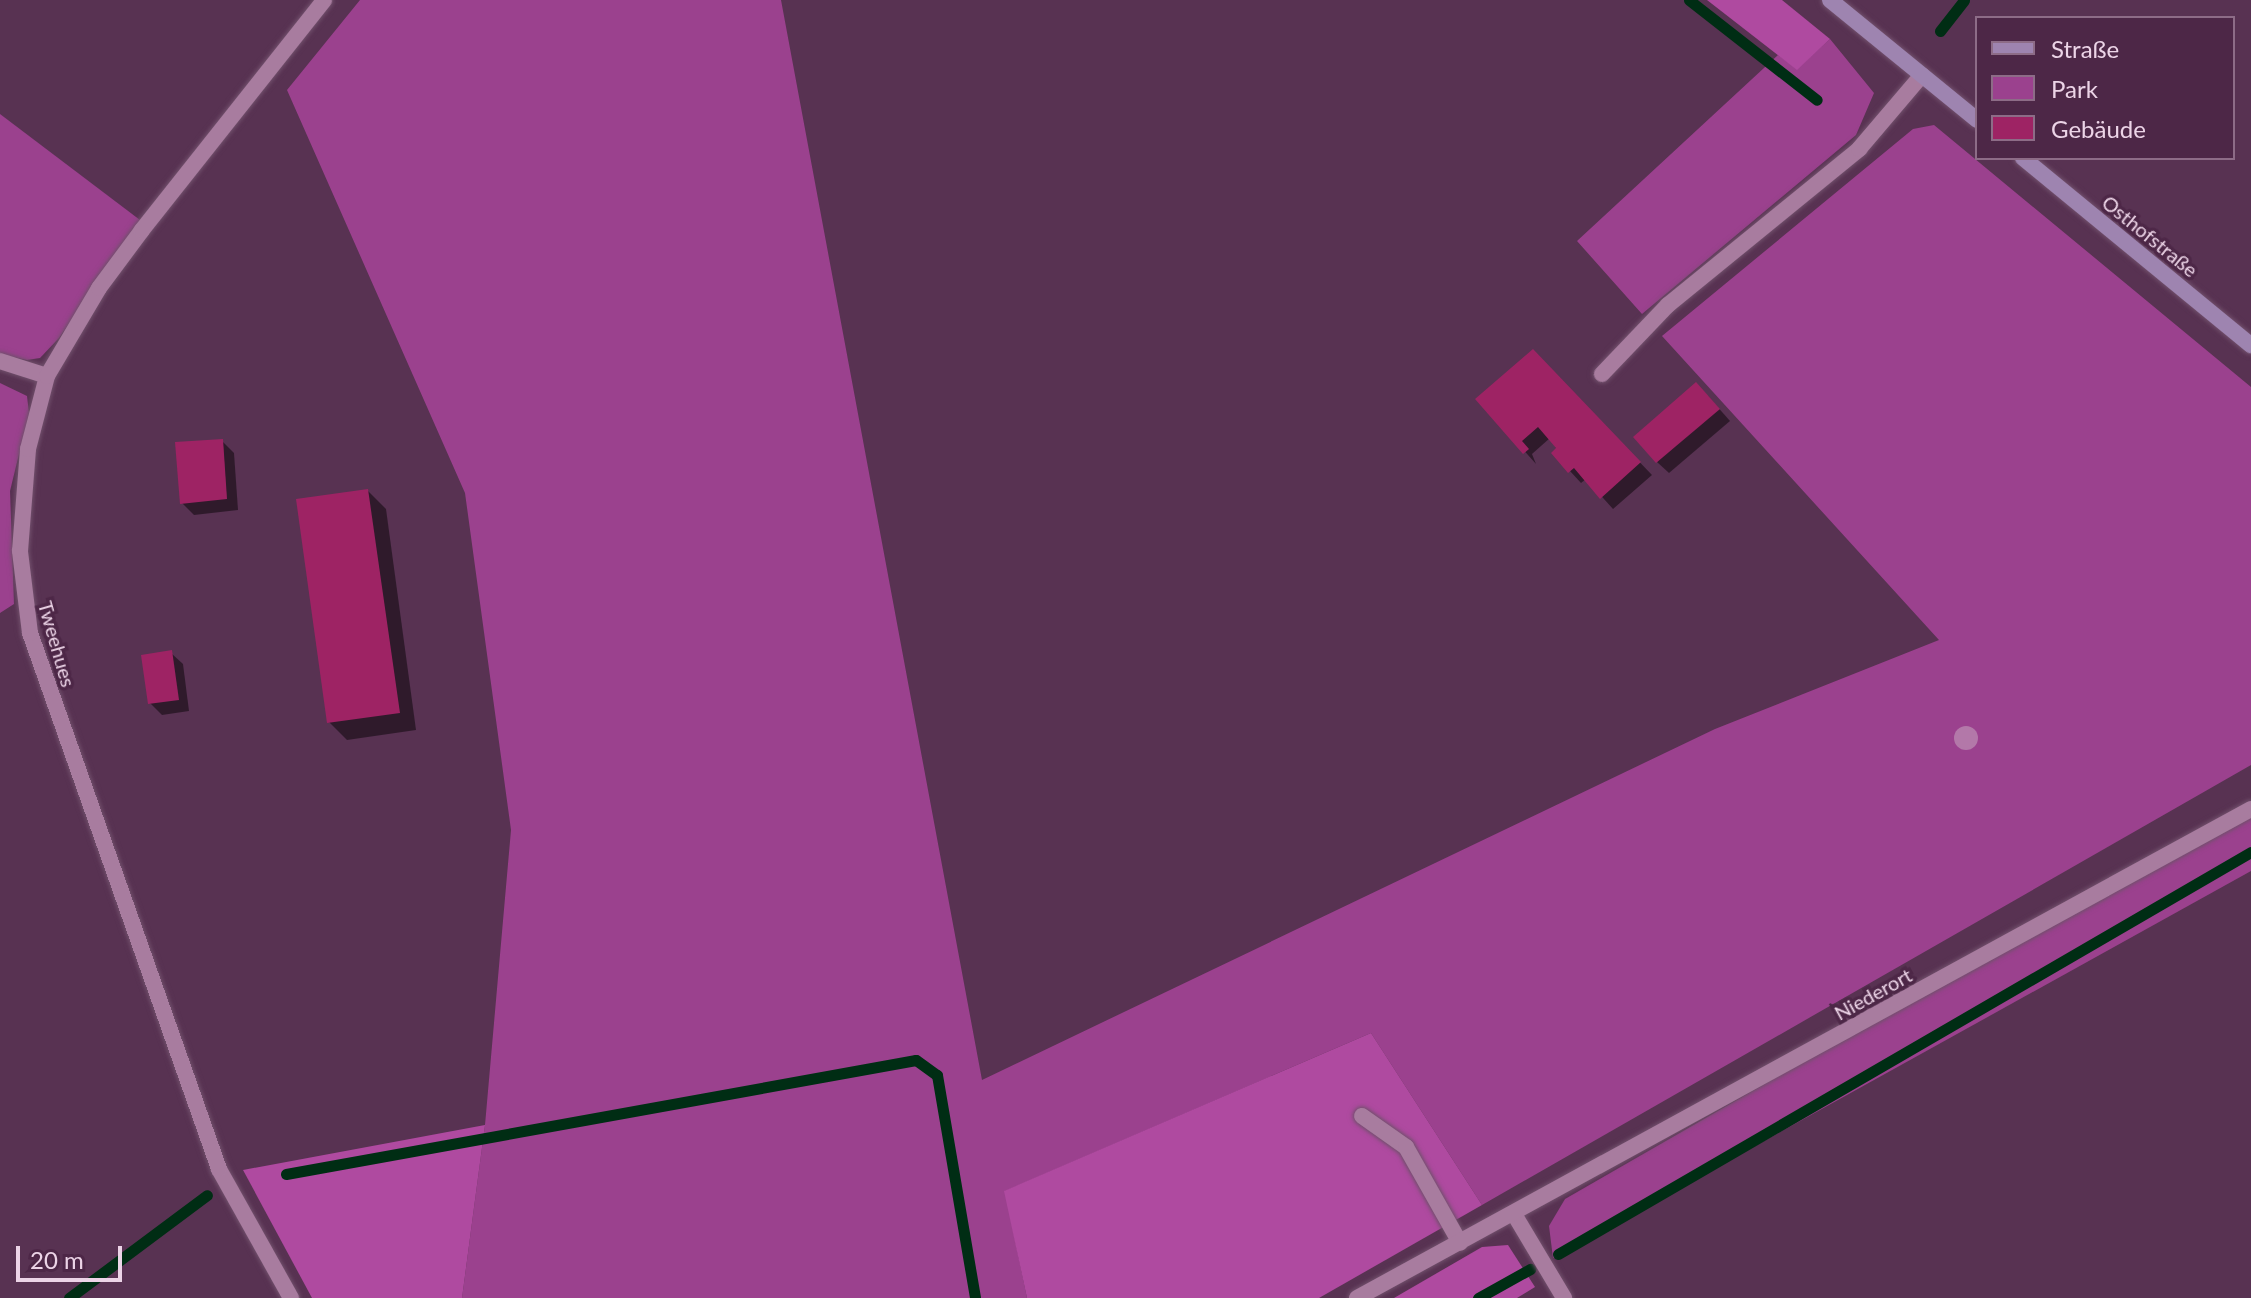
<!DOCTYPE html>
<html>
<head>
<meta charset="utf-8">
<style>
	body { margin:0 }
	#map { position:relative; width:2251px; height:1298px; overflow:hidden; background:#583252; font-family:Lato,sans-serif }
	div>[style] { position:absolute }
	[style*='--x'] { left:calc(var(--x)*1px); top:calc(var(--y)*1px); width:calc(var(--w)*1px); rotate:calc(var(--a)*1deg) }
	.green>* { inset:0; background:#9b418e }
	.forest>* { inset:0; background:#af4aa0 }
	.shadow>* { inset:0; background:#0007 }
	.stream>* { height:11px; margin:-5.5px; padding:0 5.5px; transform-origin:5.5px; border-radius:5.5px; background:#002d14 }
	.building>* { inset:0; background:#9e2364 }
	.roads { filter:drop-shadow(0 0 2px #71506c) drop-shadow(0 0 2px #71506c) }
	.lane>* { height:16px; margin:-8px; padding:0 8px; transform-origin:8px; border-radius:8px; background:#a87c9f }
	.street>* { height:16px; margin:-8px; padding:0 8px; transform-origin:8px; border-radius:8px; background:#a87c9f }
	.secondary>* { height:16px; margin:-8px; padding:0 8px; transform-origin:8px; border-radius:8px; background:#9e84b0 }
	.trees>* { width:24px; height:24px; margin:-12px; border-radius:50%; background:#b378a9 }
	span { translate:-50% -50%; white-space:nowrap; text-align:center; line-height:1.15; -webkit-text-stroke:7px #4d2747; paint-order:stroke }
	.street-label { font-size:20px; color:#ecd4e7 }
	.legend { position:absolute; left:1975px; top:16px; width:260px; height:144px; box-sizing:border-box; background:#4d2747; border:2px solid #8d6c87; margin:0; padding:10px 14px; list-style:none; font-size:24px; color:#ecd4e7 }
	.legend li { display:flex; align-items:center; gap:16px; height:40px }
	.legend b { width:40px; border:2px solid #8d6c87 }
	.scale { position:absolute; left:16px; top:1246px; width:106px; height:36px; box-sizing:border-box; border:4px solid #ecd4e7; border-top:0; padding-left:10px; font-size:24px; line-height:28px; white-space:nowrap; color:#ecd4e7; -webkit-text-stroke:6px #4d2747; paint-order:stroke }
</style>
</head>
<body>
<div id="map">
	<div class="green">
		<i style="clip-path:polygon(360px 0,781px 0,982px 1080px,1715px 729px,1939px 640px,1662px 336px,1913px 129px,1934px 125px,2251px 387px,2251px 765px,1482px 1205px,1371px 1033px,1005px 1191px,1027px 1298px,462px 1298px,485px 1125px,511px 830px,465px 493px,287px 90px)"></i>
		<i style="clip-path:polygon(1830px 39px,1874px 93px,1856px 135px,1642px 314px,1577px 241px,1778px 55px,1797px 69px)"></i>
		<i style="clip-path:polygon(0 114px,140px 220px,59px 338px,40px 358px,27px 360px,0 354px)"></i>
		<i style="clip-path:polygon(0 383px,27px 396px,29px 413px,10px 491px,14px 604px,0 613px)"></i>
		<i style="clip-path:polygon(2251px 804px,2251px 871px,1553px 1258px,1549px 1226px,1565px 1199px)"></i>
	</div>
	<div class="forest">
		<i style="clip-path:polygon(1707px 0,1782px 0,1830px 39px,1797px 70px)"></i>
		<i style="clip-path:polygon(1371px 1033px,1482px 1205px,1319px 1298px,1027px 1298px,1004px 1191px)"></i>
		<i style="clip-path:polygon(485px 1125px,462px 1298px,312px 1298px,243px 1170px)"></i>
		<i style="clip-path:polygon(1508px 1245px,1535px 1287px,1517px 1298px,1394px 1298px,1482px 1247px)"></i>
	</div>
	<div class="shadow">
		<i style="clip-path:polygon(1533px 351px,1652px 475px,1613px 509px,1586px 479px,1581px 483px,1570px 471px,1550px 438px,1532px 454px,1536px 464px,1478px 399px)"></i>
		<i style="clip-path:polygon(1708px 396px,1730px 421px,1669px 473px,1657px 462px)"></i>
		<i style="clip-path:polygon(222px 441px,234px 453px,238px 510px,194px 515px,182px 503px)"></i>
		<i style="clip-path:polygon(368px 491px,386px 509px,416px 730px,347px 740px,329px 722px)"></i>
		<i style="clip-path:polygon(171px 653px,183px 664px,189px 711px,162px 715px,150px 703px)"></i>
	</div>
	<div class="stream">
		<i style="--x:1689;--y:0;--w:162;--a:38"></i>
		<i style="--x:1940;--y:31;--w:39;--a:-52"></i>
		<i style="--x:286;--y:1174;--w:640;--a:-10.26"></i>
		<i style="--x:916;--y:1060;--w:26;--a:36"></i>
		<i style="--x:937;--y:1075;--w:226;--a:80.3"></i>
		<i style="--x:1558;--y:1254;--w:801;--a:-30.12"></i>
		<i style="--x:69;--y:1298;--w:172;--a:-36.7"></i>
		<i style="--x:1478;--y:1298;--w:60;--a:-29.1"></i>
	</div>
	<div class="building">
		<i style="clip-path:polygon(1533px 349px,1641px 462px,1600px 499px,1574px 468px,1568px 473px,1551px 453px,1556px 448px,1538px 427px,1522px 441px,1529px 449px,1523px 454px,1475px 399px)"></i>
		<i style="clip-path:polygon(1696px 382px,1720px 409px,1656px 463px,1633px 437px)"></i>
		<i style="clip-path:polygon(223px 439px,227px 499px,180px 504px,175px 442px)"></i>
		<i style="clip-path:polygon(368px 489px,400px 713px,327px 723px,296px 499px)"></i>
		<i style="clip-path:polygon(172px 650px,179px 700px,148px 704px,141px 655px)"></i>
	</div>
	<div class="roads">
		<div class="lane">
			<i style="--x:0;--y:361;--w:49;--a:17.7"></i>
			<i style="--x:1602;--y:374;--w:95;--a:-46.3"></i>
			<i style="--x:1668;--y:305;--w:247;--a:-39.2"></i>
			<i style="--x:1859;--y:149;--w:97;--a:-49.6"></i>
			<i style="--x:1362;--y:1116;--w:54;--a:35.2"></i>
			<i style="--x:1406;--y:1147;--w:110;--a:60.6"></i>
			<i style="--x:1514;--y:1214;--w:98;--a:59.2"></i>
			<i style="--x:291;--y:1298;--w:148;--a:-119.2"></i>
			<i style="--x:219;--y:1169;--w:568;--a:-109.42"></i>
			<i style="--x:30;--y:633;--w:83;--a:-97"></i>
			<i style="--x:20;--y:551;--w:102;--a:-85.5"></i>
			<i style="--x:28;--y:449;--w:75;--a:-75.4"></i>
			<i style="--x:47;--y:376;--w:102;--a:-59.4"></i>
			<i style="--x:99;--y:288;--w:72;--a:-53.4"></i>
			<i style="--x:142;--y:230;--w:293;--a:-51.6"></i>
		</div>
		<div class="street">
			<i style="--x:1357;--y:1298;--w:1019;--a:-28.68"></i>
		</div>
		<div class="secondary">
			<i style="--x:1830;--y:0;--w:190;--a:39.2"></i>
			<i style="--x:2023;--y:158;--w:295;--a:39.4"></i>
		</div>
	</div>
	<div class="trees">
		<i style="left:1966px;top:738px"></i>
	</div>
	<div class="street-label">
		<span style="left:2150px;top:236px;rotate:39deg">Osthofstraße</span>
		<span style="left:57px;top:644px;rotate:74deg">Tweehues</span>
		<span style="left:1873px;top:994px;rotate:-29deg">Niederort</span>
	</div>
	<ul class="legend">
	<li><b style="height:10px;background:#9e84b0"></b>Straße</li>
	<li><b style="height:22px;background:#9b418e"></b>Park</li>
	<li><b style="height:22px;background:#9e2364"></b>Gebäude</li>
	</ul>
	<div class="scale">20 m</div>
</div>
</body>
</html>
